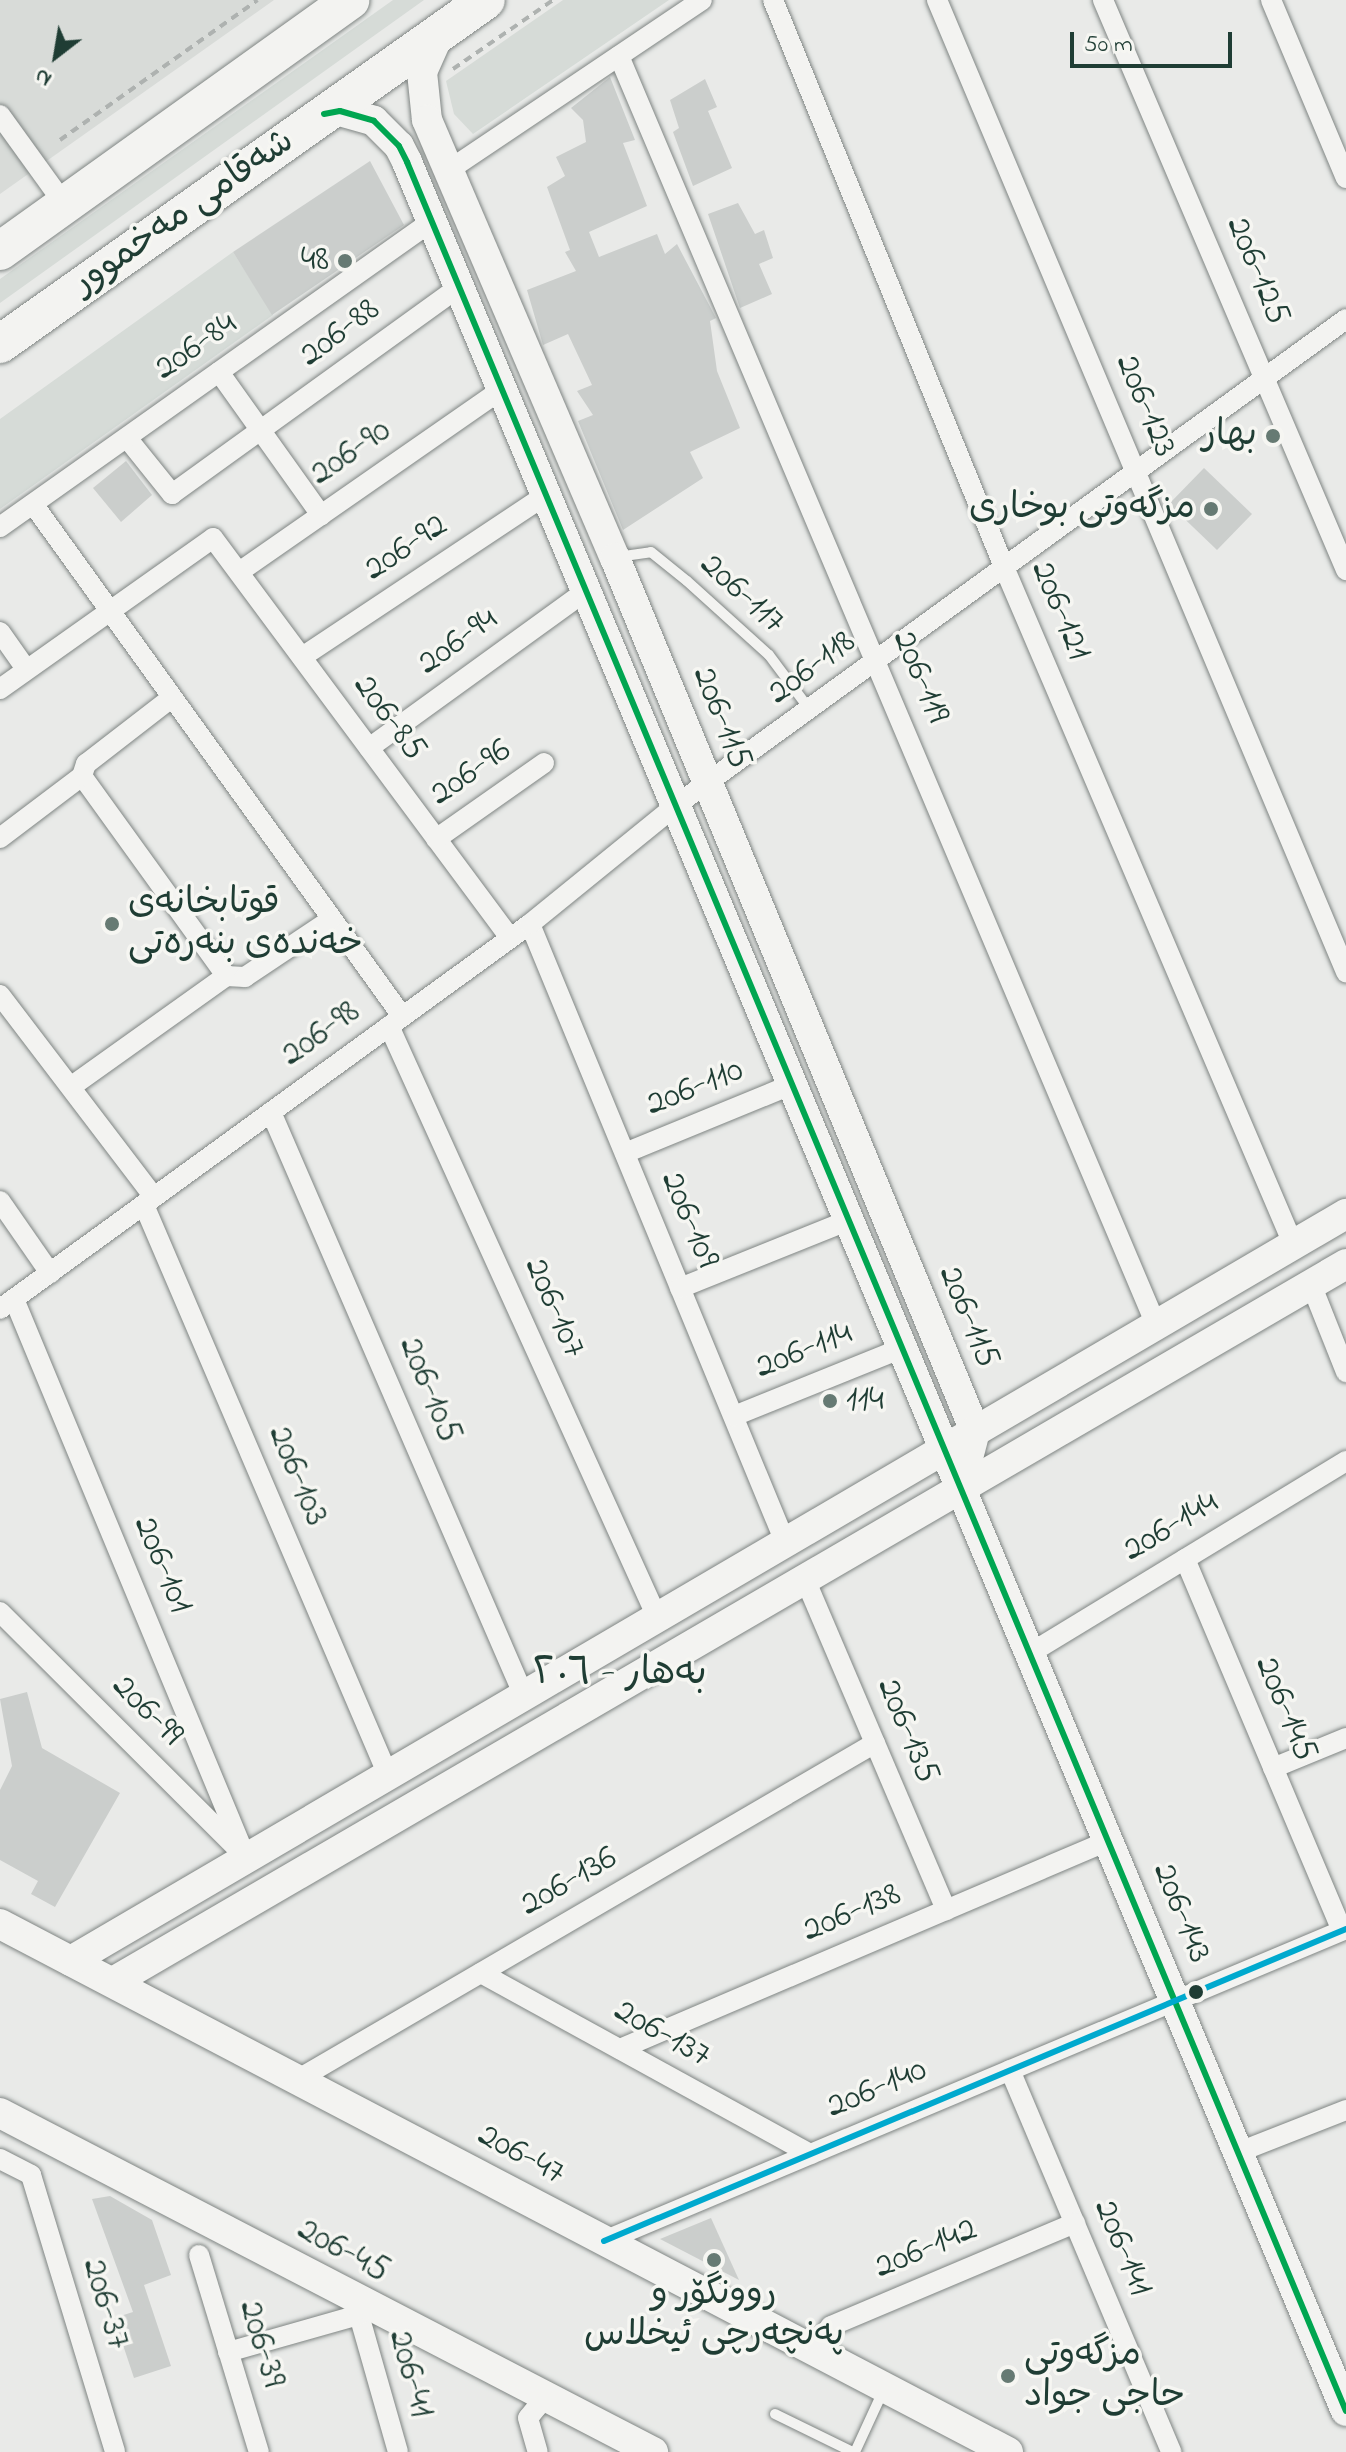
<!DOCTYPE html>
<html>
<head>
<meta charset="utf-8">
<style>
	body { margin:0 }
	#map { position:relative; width:1346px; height:2452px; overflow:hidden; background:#e9eae8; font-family:"Indie Flower","Playpen Sans Arabic",sans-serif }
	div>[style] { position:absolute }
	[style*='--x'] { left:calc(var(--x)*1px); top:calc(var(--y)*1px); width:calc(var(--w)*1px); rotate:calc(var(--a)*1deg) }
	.built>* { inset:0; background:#d8dbd8 }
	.green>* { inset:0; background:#d6dbd7 }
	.building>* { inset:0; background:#cbcecc }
	.path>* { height:4px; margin-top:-2px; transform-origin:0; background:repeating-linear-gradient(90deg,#aeb2b0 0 8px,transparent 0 14px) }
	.roads { filter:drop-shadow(0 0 2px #7f8583) drop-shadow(0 0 2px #7f8583) }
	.lane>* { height:10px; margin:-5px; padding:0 5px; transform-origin:5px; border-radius:5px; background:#f3f3f1 }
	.street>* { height:20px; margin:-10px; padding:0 10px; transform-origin:10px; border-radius:10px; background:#f3f3f1 }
	.secondary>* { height:30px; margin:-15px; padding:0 15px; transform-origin:15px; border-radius:15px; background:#f3f3f1 }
	.highway>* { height:38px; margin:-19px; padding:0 19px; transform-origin:19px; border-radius:19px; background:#f3f3f1 }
	.bus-1>* { height:6px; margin:-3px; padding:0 3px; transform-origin:3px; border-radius:3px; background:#00a651 }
	.bus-2>* { height:6px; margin:-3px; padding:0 3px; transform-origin:3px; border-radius:3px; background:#00a9ce }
	.dots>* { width:22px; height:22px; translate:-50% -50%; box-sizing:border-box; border:4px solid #f6f6f2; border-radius:50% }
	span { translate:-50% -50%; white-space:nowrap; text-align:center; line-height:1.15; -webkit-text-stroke:7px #f6f6f2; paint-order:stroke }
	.street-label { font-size:36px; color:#1f3d34 }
	.poi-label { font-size:36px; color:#1f3d34 }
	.right { translate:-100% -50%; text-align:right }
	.left { translate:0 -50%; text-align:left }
	.neighbourhood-label { font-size:38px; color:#1f3d34 }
	.north { position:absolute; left:16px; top:16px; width:80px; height:80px; -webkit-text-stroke:6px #f6f6f2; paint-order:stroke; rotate:211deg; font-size:22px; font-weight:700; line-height:32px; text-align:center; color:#1f3d34 }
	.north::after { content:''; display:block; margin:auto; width:28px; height:36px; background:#1f3d34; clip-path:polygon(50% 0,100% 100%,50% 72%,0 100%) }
	.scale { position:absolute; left:1070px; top:32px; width:162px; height:36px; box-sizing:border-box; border:4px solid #1f3d34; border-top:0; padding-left:10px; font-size:24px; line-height:28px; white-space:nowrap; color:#1f3d34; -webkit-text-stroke:6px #f6f6f2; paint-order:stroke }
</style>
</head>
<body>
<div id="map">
	<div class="built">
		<i style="clip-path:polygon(0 0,274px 0,0 194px)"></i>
	</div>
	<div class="green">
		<i style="clip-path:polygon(393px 0,424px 0,0 303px,0 279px)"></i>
		<i style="clip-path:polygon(563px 0,669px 0,473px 134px,454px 114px,446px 81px)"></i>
		<i style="clip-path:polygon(233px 252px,273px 315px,0 509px,0 419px)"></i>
	</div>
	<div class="building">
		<i style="clip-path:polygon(610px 77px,635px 140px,623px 143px,647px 206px,589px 232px,599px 257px,657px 234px,665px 254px,677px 244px,716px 318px,710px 321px,717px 371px,740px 428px,690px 452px,703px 478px,623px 530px,578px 421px,593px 415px,577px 391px,592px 385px,568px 334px,543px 345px,527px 290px,576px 271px,565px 252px,570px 250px,547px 187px,565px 176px,556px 157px,586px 142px,583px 120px,571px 108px)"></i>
		<i style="clip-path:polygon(705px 79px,717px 107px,708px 111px,732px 168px,693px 186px,673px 132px,679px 128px,670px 100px)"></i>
		<i style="clip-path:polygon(370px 161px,404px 225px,272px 315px,233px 252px)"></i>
		<i style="clip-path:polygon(738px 203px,755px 234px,764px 230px,773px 258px,759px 264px,772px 294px,740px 308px,708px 214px)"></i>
		<i style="clip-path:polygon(126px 461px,152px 495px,121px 522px,93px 488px)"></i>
		<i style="clip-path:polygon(1204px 468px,1252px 514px,1217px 550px,1169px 504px)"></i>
		<i style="clip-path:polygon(27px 1692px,42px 1748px,120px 1793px,55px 1907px,31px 1894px,38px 1881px,0 1860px,0 1790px,12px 1766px,0 1699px)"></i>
		<i style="clip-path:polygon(110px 2196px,152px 2220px,171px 2275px,144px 2285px,171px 2366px,134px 2378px,114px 2318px,133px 2312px,92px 2199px)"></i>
		<i style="clip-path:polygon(711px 2218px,739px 2280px,660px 2239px)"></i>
	</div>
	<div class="path">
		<i style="--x:453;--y:69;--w:121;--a:-34.6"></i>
		<i style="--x:60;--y:140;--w:242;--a:-35.3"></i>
	</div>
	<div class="roads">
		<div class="lane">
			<i style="--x:617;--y:557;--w:34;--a:-8"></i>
			<i style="--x:651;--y:552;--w:46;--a:38.9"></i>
			<i style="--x:687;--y:581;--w:110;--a:42.1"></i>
			<i style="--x:769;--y:655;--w:69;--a:53.3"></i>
			<i style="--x:775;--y:2414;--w:87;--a:26"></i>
			<i style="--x:855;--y:2452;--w:69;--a:-65.3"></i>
		</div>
		<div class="street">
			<i style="--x:773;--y:0;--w:612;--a:67.83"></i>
			<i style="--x:1004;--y:567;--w:736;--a:66.88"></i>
			<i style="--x:937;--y:0;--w:1055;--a:67.18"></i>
			<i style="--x:1103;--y:0;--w:620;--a:66.91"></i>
			<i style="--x:1271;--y:0;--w:193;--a:67.2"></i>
			<i style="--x:619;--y:56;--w:1378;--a:67.06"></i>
			<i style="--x:0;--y:115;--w:111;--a:54.2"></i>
			<i style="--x:452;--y:168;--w:301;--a:-33.9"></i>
			<i style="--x:219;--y:372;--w:176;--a:54.5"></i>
			<i style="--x:127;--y:438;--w:72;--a:51.2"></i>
			<i style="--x:172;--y:494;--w:354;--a:-35.8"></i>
			<i style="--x:33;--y:504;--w:631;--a:54.22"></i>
			<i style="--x:0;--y:527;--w:529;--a:-35.31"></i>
			<i style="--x:239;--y:572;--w:320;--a:-34.8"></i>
			<i style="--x:0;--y:632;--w:45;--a:54.9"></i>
			<i style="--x:302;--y:657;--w:293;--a:-33.6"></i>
			<i style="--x:0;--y:689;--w:261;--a:-35.3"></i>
			<i style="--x:213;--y:538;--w:498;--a:53.4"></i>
			<i style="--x:369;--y:748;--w:268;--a:-35.9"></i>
			<i style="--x:82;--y:776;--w:246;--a:54.2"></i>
			<i style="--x:0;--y:838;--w:103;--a:-37.1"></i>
			<i style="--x:82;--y:776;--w:13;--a:-72"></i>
			<i style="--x:86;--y:764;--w:106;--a:-37.7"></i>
			<i style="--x:436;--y:839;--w:132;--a:-35.1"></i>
			<i style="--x:530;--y:924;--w:669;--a:67.58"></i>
			<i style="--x:0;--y:995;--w:254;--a:52.7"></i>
			<i style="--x:389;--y:1026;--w:649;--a:65.61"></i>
			<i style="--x:72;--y:1086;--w:189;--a:-35.5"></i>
			<i style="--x:226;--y:976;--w:19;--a:3"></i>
			<i style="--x:245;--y:977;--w:102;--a:-33.8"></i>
			<i style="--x:271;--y:1112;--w:636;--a:66.58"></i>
			<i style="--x:625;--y:1153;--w:179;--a:-22.3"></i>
			<i style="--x:0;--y:1201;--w:88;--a:55.2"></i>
			<i style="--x:144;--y:1205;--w:620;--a:66.83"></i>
			<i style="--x:1311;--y:1284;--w:95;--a:68.3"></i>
			<i style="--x:680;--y:1288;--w:180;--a:-21.9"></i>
			<i style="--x:14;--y:1299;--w:605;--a:67.46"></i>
			<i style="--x:0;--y:1309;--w:655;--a:-36"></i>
			<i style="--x:530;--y:924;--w:187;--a:-39.1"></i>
			<i style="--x:675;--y:806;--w:829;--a:-35.97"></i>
			<i style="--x:734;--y:1416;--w:179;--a:-22"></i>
			<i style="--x:1185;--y:1559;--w:403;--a:67.1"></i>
			<i style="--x:805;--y:1579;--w:360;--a:66.9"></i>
			<i style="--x:0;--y:1612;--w:336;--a:44.9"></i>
			<i style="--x:1032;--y:1652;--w:368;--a:-31.3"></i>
			<i style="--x:1273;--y:1768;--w:79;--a:-22.3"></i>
			<i style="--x:481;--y:1973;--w:376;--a:28.8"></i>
			<i style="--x:620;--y:2049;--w:533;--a:-23.1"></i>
			<i style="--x:1010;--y:2070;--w:415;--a:67.1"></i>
			<i style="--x:297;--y:2080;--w:669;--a:-30.24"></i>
			<i style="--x:1239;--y:2152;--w:115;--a:-21.4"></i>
			<i style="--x:0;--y:2159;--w:35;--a:27"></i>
			<i style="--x:31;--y:2175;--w:289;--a:73.1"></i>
			<i style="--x:604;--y:2241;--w:805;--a:-22.81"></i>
			<i style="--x:199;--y:2255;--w:206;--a:73.1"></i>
			<i style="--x:359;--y:2315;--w:142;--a:74.1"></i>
			<i style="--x:814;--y:2350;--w:29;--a:-55"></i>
			<i style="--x:831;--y:2326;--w:265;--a:-22.9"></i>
			<i style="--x:228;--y:2352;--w:136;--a:-15.8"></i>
			<i style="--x:359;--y:2315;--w:12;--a:-48"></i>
			<i style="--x:537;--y:2394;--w:13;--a:90"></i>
			<i style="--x:537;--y:2407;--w:14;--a:129"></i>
			<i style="--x:528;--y:2418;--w:35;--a:74"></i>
		</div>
		<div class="secondary">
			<i style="--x:439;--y:34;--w:42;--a:114.1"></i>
			<i style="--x:422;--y:72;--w:48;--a:84.1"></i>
			<i style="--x:427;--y:120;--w:477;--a:66.8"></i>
			<i style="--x:615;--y:558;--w:944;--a:67.59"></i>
			<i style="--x:975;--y:1431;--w:60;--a:104.5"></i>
			<i style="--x:324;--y:114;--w:16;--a:-11"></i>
			<i style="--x:340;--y:111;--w:35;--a:16"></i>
			<i style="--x:374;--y:121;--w:35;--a:45"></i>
			<i style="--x:399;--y:146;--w:18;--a:63"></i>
			<i style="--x:407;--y:162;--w:2437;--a:67.34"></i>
			<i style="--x:0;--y:1924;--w:1138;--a:27.65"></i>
			<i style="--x:71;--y:1961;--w:1478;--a:-30.37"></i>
			<i style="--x:113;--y:1982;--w:1427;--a:-30.21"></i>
			<i style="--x:0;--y:2113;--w:736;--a:27.44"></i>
		</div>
		<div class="highway">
			<i style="--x:0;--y:251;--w:431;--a:-35.6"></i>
			<i style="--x:0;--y:344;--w:595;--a:-35.29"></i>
		</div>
	</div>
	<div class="bus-1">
		<i style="--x:324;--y:114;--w:16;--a:-11"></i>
		<i style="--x:340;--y:111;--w:35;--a:16"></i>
		<i style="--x:374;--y:121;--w:35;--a:45"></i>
		<i style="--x:399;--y:146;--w:18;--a:63"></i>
		<i style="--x:407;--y:162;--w:2437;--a:67.34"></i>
	</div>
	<div class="bus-2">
		<i style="--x:604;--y:2241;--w:805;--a:-22.81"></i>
	</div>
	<div class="dots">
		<i style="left:345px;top:261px;background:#667a73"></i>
		<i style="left:1273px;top:436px;background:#667a73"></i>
		<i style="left:1211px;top:509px;background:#667a73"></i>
		<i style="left:112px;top:924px;background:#667a73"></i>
		<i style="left:830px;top:1401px;background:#667a73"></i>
		<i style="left:1196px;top:1992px;background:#1f3d34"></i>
		<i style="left:714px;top:2260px;background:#667a73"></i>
		<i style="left:1008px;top:2376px;background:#667a73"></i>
	</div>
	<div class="street-label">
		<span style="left:184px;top:213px;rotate:-35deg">شەقامی مەخموور</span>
		<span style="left:1257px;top:271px;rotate:67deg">206-125</span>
		<span style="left:340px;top:333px;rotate:-37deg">206-88</span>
		<span style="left:196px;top:347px;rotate:-35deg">206-84</span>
		<span style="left:1145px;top:406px;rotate:67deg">206-123</span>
		<span style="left:351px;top:453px;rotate:-35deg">206-90</span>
		<span style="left:406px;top:548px;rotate:-34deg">206-92</span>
		<span style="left:742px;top:594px;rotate:42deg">206-117</span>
		<span style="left:1060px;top:611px;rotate:67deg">206-121</span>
		<span style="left:458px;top:642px;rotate:-36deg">206-94</span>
		<span style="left:812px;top:668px;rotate:-37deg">206-118</span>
		<span style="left:920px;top:677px;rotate:67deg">206-119</span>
		<span style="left:389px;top:718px;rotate:53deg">206-85</span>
		<span style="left:721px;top:718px;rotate:68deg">206-115</span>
		<span style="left:471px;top:773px;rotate:-35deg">206-96</span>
		<span style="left:321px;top:1034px;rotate:-36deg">206-98</span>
		<span style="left:695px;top:1088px;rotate:-22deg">206-110</span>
		<span style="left:689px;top:1220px;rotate:67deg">206-109</span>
		<span style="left:554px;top:1308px;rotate:66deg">206-107</span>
		<span style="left:968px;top:1317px;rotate:67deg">206-115</span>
		<span style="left:804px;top:1351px;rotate:-22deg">206-114</span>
		<span style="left:429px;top:1390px;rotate:67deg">206-105</span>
		<span style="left:297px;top:1476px;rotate:67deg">206-103</span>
		<span style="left:1171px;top:1527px;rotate:-31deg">206-144</span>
		<span style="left:162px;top:1565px;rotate:67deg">206-101</span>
		<span style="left:1285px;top:1709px;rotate:67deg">206-145</span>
		<span style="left:147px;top:1711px;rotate:45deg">206-99</span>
		<span style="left:907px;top:1731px;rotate:67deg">206-135</span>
		<span style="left:569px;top:1882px;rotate:-30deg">206-136</span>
		<span style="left:852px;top:1913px;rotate:-23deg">206-138</span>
		<span style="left:1181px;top:1913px;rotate:68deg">206-143</span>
		<span style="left:662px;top:2034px;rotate:29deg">206-137</span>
		<span style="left:877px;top:2089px;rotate:-23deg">206-140</span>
		<span style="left:521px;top:2155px;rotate:28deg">206-47</span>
		<span style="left:1122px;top:2248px;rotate:67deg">206-141</span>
		<span style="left:926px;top:2249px;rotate:-23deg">206-142</span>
		<span style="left:343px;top:2251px;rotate:28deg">206-45</span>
		<span style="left:105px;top:2304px;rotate:73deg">206-37</span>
		<span style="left:261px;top:2344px;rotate:73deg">206-39</span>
		<span style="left:410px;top:2374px;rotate:74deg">206-41</span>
	</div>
	<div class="poi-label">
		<span class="right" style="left:329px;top:261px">48</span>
		<span class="right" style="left:1257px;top:436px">بهار</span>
		<span class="right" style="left:1195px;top:509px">مزگەوتی بوخاری</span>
		<span class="left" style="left:128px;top:924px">قوتابخانەی<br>خەندەی بنەرەتی</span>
		<span class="left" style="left:846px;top:1401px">114</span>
		<span style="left:714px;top:2315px">روونگۆر و<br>په‌نچه‌رچی ئیخلاس</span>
		<span class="left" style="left:1024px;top:2376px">مزگەوتی<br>حاجی جواد</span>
	</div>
	<div class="neighbourhood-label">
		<span style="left:620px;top:1675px">بەهار - ٢٠٦</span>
	</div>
	<div class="north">N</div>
	<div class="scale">50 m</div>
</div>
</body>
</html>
